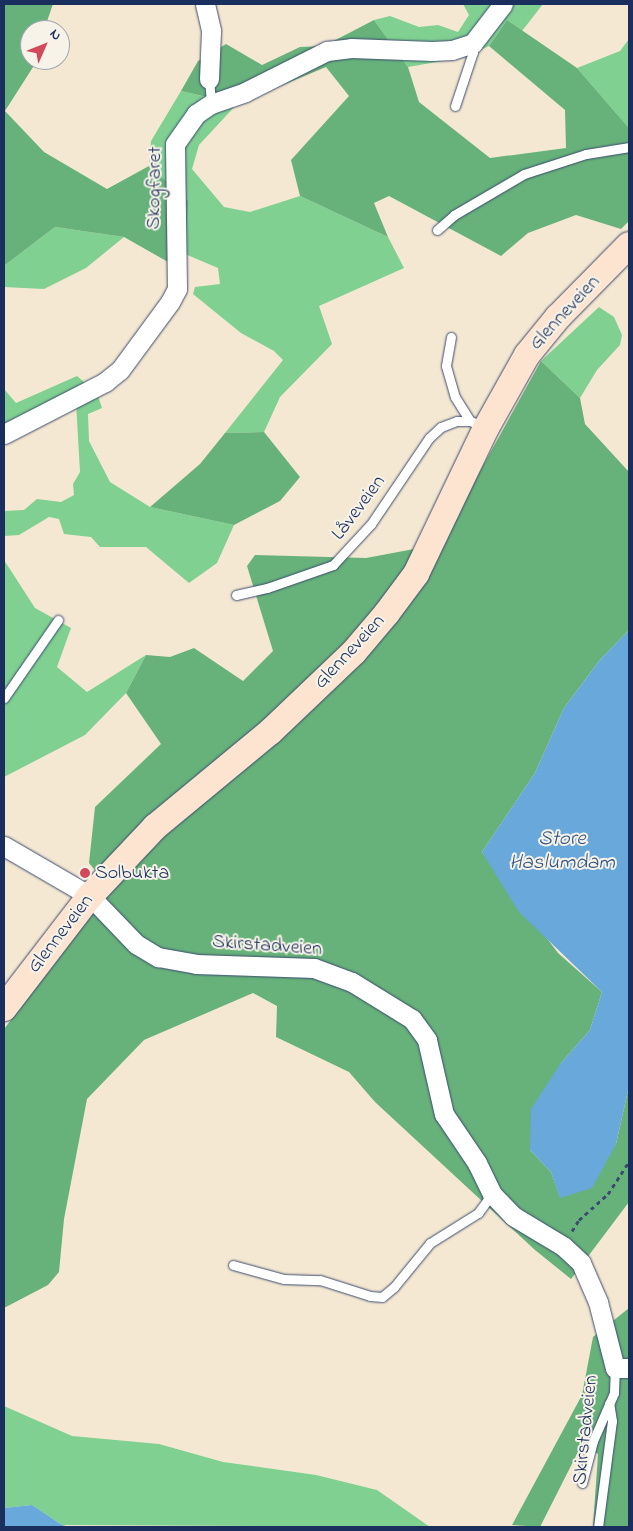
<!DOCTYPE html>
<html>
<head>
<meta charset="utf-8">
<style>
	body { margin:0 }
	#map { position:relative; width:633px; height:1531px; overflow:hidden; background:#f4e8d2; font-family:"Indie Flower",sans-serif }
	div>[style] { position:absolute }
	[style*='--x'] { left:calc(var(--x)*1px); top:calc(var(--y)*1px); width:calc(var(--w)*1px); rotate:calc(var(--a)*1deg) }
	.green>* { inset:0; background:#7fd091 }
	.forest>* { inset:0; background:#67b27b }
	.water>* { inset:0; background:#68a8db }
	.path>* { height:3px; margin-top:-1.5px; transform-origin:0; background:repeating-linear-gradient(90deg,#3c4b6f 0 4px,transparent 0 8px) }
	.roads { filter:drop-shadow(0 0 1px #3c4b6f) drop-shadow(0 0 1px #3c4b6f) }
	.service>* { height:9px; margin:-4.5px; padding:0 4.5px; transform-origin:4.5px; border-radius:4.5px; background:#fff }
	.minor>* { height:19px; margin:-9.5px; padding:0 9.5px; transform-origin:9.5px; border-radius:9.5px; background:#fff }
	.secondary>* { height:26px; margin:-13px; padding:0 13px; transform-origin:13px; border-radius:13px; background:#fde4d1 }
	.dots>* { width:14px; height:14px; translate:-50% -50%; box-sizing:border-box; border:2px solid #f7f3e8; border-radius:50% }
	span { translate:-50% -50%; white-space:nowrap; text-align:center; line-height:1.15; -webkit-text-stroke:4px #f7f3e8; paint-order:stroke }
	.street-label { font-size:20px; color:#1b2f5e }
	.poi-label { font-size:20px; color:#1b2f5e }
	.left { translate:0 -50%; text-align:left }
	.water-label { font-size:21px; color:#325384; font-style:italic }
	.frame { position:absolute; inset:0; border:5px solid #1b2f5e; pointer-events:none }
	.north { position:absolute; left:20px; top:20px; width:50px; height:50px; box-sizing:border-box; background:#f7f3e8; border:1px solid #9fa5b1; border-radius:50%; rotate:46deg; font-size:14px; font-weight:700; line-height:20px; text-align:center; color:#1b2f5e }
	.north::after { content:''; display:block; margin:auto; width:18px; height:22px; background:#d1495b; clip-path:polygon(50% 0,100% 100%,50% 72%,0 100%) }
</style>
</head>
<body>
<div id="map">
	<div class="green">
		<i style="clip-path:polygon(463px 4px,543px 4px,522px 31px,507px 20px,489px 46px,465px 57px,408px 67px,374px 20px,390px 16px,419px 27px,438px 25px,458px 32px,469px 15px)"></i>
		<i style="clip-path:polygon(629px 39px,629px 128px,577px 68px,620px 51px)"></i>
		<i style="clip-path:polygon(181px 91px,237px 104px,199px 145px,192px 169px,224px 207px,250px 212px,300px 196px,388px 237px,404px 268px,319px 306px,332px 344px,280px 397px,264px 432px,225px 433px,283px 360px,274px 351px,241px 333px,193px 294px,195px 287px,220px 284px,218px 268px,185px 254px,149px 166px,151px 141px)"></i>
		<i style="clip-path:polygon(55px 227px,124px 237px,86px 268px,44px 289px,4px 287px,4px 266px)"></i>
		<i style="clip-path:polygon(599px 307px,614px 317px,622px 335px,620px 345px,597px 370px,580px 398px,541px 361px)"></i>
		<i style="clip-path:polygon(77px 376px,97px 393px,102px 408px,88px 414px,89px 441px,110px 482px,150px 507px,234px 525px,217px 563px,189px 583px,146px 547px,100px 547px,91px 537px,64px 534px,59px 519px,49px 517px,19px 535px,4px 536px,4px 511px,24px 510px,37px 499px,61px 502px,74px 495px,73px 484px,80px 472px,76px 402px,4px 427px,4px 389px,16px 403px)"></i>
		<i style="clip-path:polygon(4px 560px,35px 608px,71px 628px,57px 667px,87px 692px,146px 655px,126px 693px,85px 735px,4px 777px)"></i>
		<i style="clip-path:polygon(4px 1406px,72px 1436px,159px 1444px,223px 1462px,316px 1475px,377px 1490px,430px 1527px,62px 1525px,32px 1505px,4px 1508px)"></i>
	</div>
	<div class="forest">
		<i style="clip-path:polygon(4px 4px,53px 4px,44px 30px,30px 30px,30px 60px,36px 60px,35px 64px,5px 111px,44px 152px,107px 189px,149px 166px,188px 201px,185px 254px,168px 262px,124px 237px,55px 227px,4px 266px)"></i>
		<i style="clip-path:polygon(374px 20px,408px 67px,419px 102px,490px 158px,566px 148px,565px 110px,489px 46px,507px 20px,577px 68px,629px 128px,629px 221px,621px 229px,576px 215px,528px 233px,501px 256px,389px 196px,374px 203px,388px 237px,300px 196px,291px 160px,349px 96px,326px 67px,237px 104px,181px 91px,198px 61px,226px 44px,262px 65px,300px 47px,324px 46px)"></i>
		<i style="clip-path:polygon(541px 361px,580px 398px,585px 424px,629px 472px,629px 630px,600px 660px,564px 708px,535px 773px,482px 852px,558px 953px,602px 992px,590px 1030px,561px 1063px,530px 1150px,551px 1172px,560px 1197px,616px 1144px,629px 1086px,629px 1202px,571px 1279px,535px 1250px,375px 1102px,349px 1072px,276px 1037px,277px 1006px,253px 993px,144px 1040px,87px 1099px,64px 1219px,59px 1272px,48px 1285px,4px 1308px,4px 1029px,102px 902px,108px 886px,89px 863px,95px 807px,161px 744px,126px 693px,146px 655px,170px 657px,194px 648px,243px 681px,273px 651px,247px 566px,255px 555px,366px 558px,414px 549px,460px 507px)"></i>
		<i style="clip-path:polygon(264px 432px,300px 477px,280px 501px,234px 525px,150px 507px,200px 464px,225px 433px)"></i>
		<i style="clip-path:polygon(629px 1308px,629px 1527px,593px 1527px,598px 1454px,582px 1444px,540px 1527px,512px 1525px,582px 1395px,593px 1337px)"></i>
	</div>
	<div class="water">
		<i style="clip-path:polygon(629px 630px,629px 1086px,616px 1144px,592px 1188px,560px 1198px,551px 1172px,530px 1150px,531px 1109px,561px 1063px,590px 1030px,602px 992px,519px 912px,482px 852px,535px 773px,564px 708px,600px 660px)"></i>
		<i style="clip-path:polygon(32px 1505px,62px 1525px,70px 1527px,4px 1527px,4px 1508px)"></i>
	</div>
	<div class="path">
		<i style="--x:572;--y:1231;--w:13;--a:-58"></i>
		<i style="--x:579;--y:1220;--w:39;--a:-42"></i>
		<i style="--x:608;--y:1194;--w:38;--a:-57"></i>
	</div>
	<div class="roads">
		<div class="service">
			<i style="--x:209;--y:79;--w:25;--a:85"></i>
			<i style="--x:455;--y:106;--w:57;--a:-71.6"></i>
			<i style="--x:473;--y:52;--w:9;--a:-90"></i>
			<i style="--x:437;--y:230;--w:23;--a:-41"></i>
			<i style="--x:454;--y:215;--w:81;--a:-30.4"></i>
			<i style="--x:524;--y:174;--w:65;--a:-17.9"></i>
			<i style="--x:586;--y:154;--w:44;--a:-9.2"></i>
			<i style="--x:451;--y:337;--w:29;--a:100"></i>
			<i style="--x:446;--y:366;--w:32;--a:74"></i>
			<i style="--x:455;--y:397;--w:28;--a:58"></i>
			<i style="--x:236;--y:595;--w:32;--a:-13"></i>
			<i style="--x:267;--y:588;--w:70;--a:-19.2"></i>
			<i style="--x:333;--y:565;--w:56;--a:-47.2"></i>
			<i style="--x:371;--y:524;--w:104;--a:-56"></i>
			<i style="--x:429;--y:438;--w:16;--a:-43"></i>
			<i style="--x:441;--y:427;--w:17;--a:-21"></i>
			<i style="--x:457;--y:421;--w:13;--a:0"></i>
			<i style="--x:470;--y:421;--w:14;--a:21"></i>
			<i style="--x:4;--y:698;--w:95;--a:-55.3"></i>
			<i style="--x:233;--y:1265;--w:53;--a:15.4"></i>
			<i style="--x:284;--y:1279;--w:36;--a:2"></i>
			<i style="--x:320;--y:1280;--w:52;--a:17.7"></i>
			<i style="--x:370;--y:1296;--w:12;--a:5"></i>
			<i style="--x:382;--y:1297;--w:16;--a:-40"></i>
			<i style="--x:394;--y:1287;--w:57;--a:-50.7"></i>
			<i style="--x:430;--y:1243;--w:57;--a:-32"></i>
			<i style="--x:478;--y:1213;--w:24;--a:-54"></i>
			<i style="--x:582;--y:1483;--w:43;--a:-75.3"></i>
			<i style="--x:593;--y:1441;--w:52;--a:-66.4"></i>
			<i style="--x:614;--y:1393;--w:25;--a:-88"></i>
			<i style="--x:598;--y:1527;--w:107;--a:-82.5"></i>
			<i style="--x:612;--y:1421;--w:18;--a:-99"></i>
		</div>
		<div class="minor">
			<i style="--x:205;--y:4;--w:28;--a:77"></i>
			<i style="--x:211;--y:31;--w:48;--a:92.4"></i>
			<i style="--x:4;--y:434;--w:114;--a:-27.2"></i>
			<i style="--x:105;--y:382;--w:19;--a:-39"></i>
			<i style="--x:120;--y:370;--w:84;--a:-53.7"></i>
			<i style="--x:170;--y:302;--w:15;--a:-62"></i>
			<i style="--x:177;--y:289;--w:145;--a:-90.8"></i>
			<i style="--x:175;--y:144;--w:37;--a:-55"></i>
			<i style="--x:196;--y:114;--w:18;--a:-34"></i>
			<i style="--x:211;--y:104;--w:36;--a:-19"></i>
			<i style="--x:245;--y:92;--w:92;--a:-26.6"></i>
			<i style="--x:327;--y:51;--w:24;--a:-7"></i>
			<i style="--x:351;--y:48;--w:81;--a:2.1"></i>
			<i style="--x:432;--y:51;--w:20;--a:-3"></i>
			<i style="--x:452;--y:50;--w:22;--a:-18"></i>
			<i style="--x:473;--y:43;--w:49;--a:-52.4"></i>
			<i style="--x:4;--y:846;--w:99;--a:30.2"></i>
			<i style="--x:90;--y:896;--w:66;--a:46.2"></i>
			<i style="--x:136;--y:944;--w:26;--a:31"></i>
			<i style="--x:158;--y:957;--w:39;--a:10"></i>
			<i style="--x:196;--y:964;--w:118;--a:1.9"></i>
			<i style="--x:314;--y:968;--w:40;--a:20.2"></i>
			<i style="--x:352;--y:982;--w:70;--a:31.7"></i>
			<i style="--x:412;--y:1019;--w:26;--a:54"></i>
			<i style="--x:427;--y:1040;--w:76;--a:77.1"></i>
			<i style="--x:444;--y:1114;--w:59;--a:56"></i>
			<i style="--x:477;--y:1163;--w:34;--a:64"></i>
			<i style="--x:492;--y:1194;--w:30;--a:46"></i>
			<i style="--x:513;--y:1216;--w:58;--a:31"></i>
			<i style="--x:563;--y:1246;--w:25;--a:43"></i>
			<i style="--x:581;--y:1263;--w:43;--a:66.4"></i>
			<i style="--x:598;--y:1302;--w:68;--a:75.6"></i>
			<i style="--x:615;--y:1368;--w:14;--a:0"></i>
		</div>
		<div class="secondary">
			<i style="--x:4;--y:1008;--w:141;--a:-52.5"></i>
			<i style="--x:90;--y:896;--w:95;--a:-46.7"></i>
			<i style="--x:155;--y:827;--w:149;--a:-39.6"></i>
			<i style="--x:270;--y:732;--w:116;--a:-43.6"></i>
			<i style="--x:354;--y:652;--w:51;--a:-49.8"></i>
			<i style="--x:387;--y:613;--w:49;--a:-53.4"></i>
			<i style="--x:416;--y:574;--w:162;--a:-64.4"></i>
			<i style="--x:486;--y:428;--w:84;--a:-60.7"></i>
			<i style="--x:527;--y:355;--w:49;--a:-50.8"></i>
			<i style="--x:558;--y:317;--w:101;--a:-45.4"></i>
		</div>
	</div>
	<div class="dots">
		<i style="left:85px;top:873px;background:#d1495b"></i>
	</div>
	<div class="street-label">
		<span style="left:155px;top:188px;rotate:-89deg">Skogfaret</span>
		<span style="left:565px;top:313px;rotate:-47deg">Glenneveien</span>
		<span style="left:359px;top:508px;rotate:-53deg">Låveveien</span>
		<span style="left:350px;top:652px;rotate:-47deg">Glenneveien</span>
		<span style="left:61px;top:934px;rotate:-52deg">Glenneveien</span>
		<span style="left:267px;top:946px;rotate:4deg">Skirstadveien</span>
		<span style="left:586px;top:1430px;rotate:-84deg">Skirstadveien</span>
	</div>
	<div class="poi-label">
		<span class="left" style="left:95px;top:873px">Solbukta</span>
	</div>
	<div class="water-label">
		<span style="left:562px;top:851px">Store<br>Haslumdam</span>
	</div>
	<div class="frame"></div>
	<div class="north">N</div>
</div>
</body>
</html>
